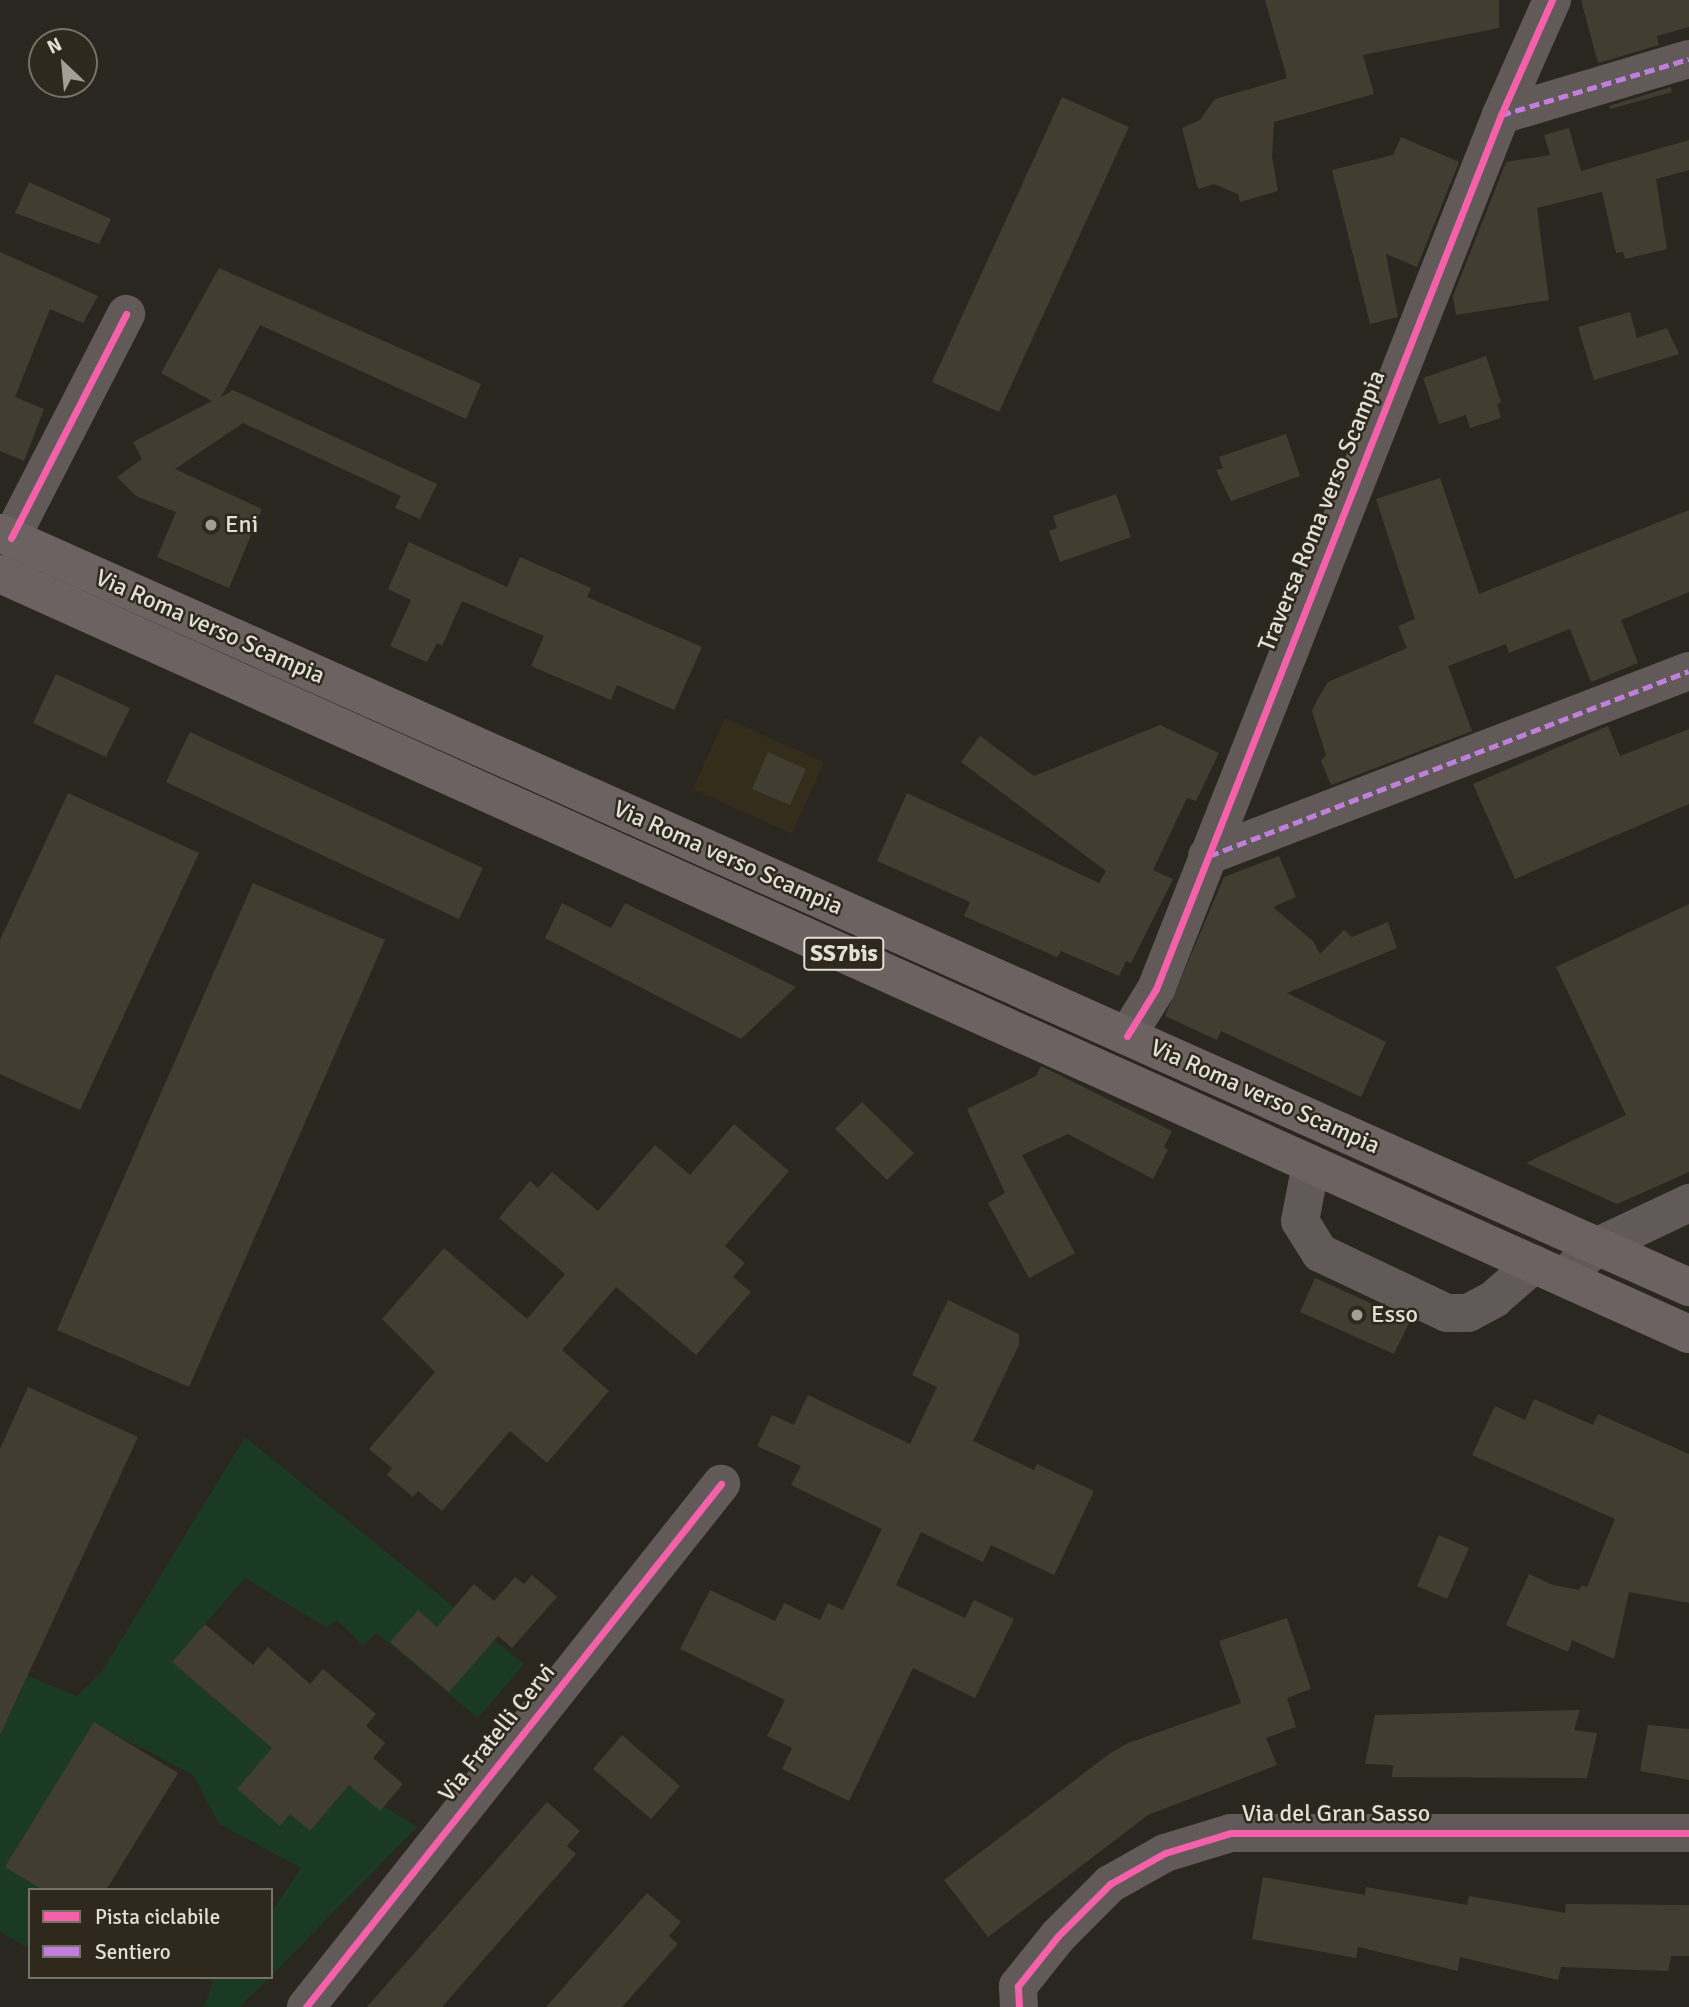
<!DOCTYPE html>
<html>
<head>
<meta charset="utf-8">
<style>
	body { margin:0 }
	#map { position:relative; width:1689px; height:2007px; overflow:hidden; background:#2a2720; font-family:Signika,sans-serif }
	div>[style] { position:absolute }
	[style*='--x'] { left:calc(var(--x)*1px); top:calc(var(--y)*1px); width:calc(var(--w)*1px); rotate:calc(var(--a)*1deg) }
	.built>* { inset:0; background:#342d1c }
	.green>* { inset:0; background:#1a3a23 }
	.building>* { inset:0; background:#423d31 }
	.minor>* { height:38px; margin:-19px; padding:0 19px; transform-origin:19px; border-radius:19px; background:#615a58 }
	.major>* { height:38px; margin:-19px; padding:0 19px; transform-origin:19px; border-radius:19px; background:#6c6261 }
	.quiet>* { height:5px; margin-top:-2.5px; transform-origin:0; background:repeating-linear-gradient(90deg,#c07fdc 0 10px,transparent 0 15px) }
	.cycleway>* { height:7px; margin:-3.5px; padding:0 3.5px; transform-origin:3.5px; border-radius:3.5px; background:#f560ab }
	.dots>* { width:19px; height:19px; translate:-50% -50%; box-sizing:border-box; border:4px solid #2e291c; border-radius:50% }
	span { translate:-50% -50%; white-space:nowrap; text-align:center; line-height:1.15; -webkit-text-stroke:5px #2e291c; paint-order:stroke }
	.shield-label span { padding:2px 5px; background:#2e291c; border:2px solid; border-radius:5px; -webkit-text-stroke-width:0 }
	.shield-label { font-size:23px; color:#e2dfd7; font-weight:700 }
	.street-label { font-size:24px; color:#e2dfd7 }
	.poi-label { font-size:24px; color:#e2dfd7 }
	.left { translate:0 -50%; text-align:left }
	.legend { position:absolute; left:28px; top:1888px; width:245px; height:91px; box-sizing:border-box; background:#2e291c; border:2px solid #767267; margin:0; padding:9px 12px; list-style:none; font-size:21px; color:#e2dfd7 }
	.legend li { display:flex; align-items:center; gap:14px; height:35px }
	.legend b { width:35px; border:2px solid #767267 }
	.north { position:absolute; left:28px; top:28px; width:70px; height:70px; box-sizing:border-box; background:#2e291c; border:2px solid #767267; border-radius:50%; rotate:334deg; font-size:19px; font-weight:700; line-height:28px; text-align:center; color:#e2dfd7 }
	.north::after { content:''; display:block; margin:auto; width:24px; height:32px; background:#a29f97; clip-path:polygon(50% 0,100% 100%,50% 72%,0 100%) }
</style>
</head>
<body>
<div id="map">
	<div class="built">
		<i style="clip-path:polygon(725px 718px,824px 762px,792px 834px,693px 789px)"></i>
	</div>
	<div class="green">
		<i style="clip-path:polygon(245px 1437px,524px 1664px,478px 1718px,377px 1633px,363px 1645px,337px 1620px,326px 1627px,245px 1578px,172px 1662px,257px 1735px,287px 1731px,238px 1789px,280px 1826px,290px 1814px,310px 1831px,349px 1785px,417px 1827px,271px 1976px,271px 1913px,301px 1868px,219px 1824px,193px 1775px,94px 1723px,5px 1867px,54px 1890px,30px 1890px,30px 1949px,0 1932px,0 1731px,28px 1676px,77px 1696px,101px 1673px)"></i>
		<i style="clip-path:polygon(201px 1977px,270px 1977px,239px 2007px,204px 2007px,213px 1982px)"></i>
	</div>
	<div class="building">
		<i style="clip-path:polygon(1265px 0,1499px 0,1499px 28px,1363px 55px,1374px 94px,1274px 122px,1272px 157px,1278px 191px,1240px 202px,1238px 194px,1214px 184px,1198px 189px,1182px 128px,1200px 120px,1215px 99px,1287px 78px)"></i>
		<i style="clip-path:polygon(1581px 0,1689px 0,1689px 27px,1657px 36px,1659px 45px,1598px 63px)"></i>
		<i style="clip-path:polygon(1671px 87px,1672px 92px,1610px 109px,1609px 106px)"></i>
		<i style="clip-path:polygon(1062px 97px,1129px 127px,999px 412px,932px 382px)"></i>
		<i style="clip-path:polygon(1569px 128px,1581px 171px,1689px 140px,1689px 170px,1656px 179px,1667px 249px,1625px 259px,1623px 252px,1616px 253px,1602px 192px,1537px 208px,1549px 300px,1456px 315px,1453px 296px,1506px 162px,1550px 155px,1544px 135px)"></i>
		<i style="clip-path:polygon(1401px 137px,1459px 162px,1417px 267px,1386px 254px,1398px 317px,1370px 324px,1332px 170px,1393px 155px)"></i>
		<i style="clip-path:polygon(29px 182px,111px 219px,99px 244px,15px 213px)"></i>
		<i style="clip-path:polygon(0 252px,98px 296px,83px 323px,50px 309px,15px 397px,44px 409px,24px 461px,0 451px)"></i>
		<i style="clip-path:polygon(219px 268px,481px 384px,466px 419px,260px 325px,221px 397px,233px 390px,437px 484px,420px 519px,395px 508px,401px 496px,243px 423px,175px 469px,262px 509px,229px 588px,157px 557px,176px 512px,136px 496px,117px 477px,142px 459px,133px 442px,212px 401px,161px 373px)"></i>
		<i style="clip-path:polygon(1630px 312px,1637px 338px,1667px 328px,1679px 354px,1594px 380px,1578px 327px)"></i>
		<i style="clip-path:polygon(1486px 356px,1501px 402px,1497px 404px,1501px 418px,1470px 428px,1466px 415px,1439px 424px,1423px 378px)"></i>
		<i style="clip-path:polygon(1286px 434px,1300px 476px,1231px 501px,1216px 470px,1223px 468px,1219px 457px)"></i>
		<i style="clip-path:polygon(1440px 478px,1479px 594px,1689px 510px,1689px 592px,1621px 620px,1638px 663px,1591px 682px,1570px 629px,1509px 653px,1506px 644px,1448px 666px,1472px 731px,1331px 785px,1321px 761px,1326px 755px,1312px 711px,1318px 698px,1328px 682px,1407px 648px,1398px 626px,1415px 619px,1376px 499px)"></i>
		<i style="clip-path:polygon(1116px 494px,1131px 537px,1060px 562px,1049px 531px,1057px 528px,1053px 516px)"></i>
		<i style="clip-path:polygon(409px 542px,507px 587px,520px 557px,591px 588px,587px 597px,702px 647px,674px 710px,617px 685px,611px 700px,531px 666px,544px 636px,462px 601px,442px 646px,437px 643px,427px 662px,390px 646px,411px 600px,388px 589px)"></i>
		<i style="clip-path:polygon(56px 674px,130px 708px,106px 757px,33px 723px)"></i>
		<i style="clip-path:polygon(1160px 725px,1219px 753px,1196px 801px,1187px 798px,1153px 870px,1173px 879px,1131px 963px,1126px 961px,1119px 976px,1061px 951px,1057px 957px,964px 916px,970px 902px,877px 861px,907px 793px,1099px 883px,1106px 871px,961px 762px,980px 736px,1034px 776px)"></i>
		<i style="clip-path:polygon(1608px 726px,1620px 756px,1689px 729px,1689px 804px,1515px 879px,1473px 784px)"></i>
		<i style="clip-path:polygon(190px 732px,483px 868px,459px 919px,166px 782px)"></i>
		<i style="clip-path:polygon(768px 752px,806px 769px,790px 805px,752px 789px)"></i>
		<i style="clip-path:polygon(68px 793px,199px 853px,80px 1110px,0 1074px,0 940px)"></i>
		<i style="clip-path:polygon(1279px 856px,1296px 897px,1273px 907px,1314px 942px,1320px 954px,1344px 930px,1352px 937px,1388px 922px,1397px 948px,1287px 993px,1386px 1042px,1361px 1097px,1221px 1031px,1217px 1040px,1165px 1016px,1224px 877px)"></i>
		<i style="clip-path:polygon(253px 883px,385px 940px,189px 1387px,57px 1330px)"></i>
		<i style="clip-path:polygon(562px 903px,611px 928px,625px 903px,796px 987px,741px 1039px,545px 938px)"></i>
		<i style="clip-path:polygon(1689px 904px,1689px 1172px,1617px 1204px,1526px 1163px,1626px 1115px,1556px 967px)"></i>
		<i style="clip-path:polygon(1041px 1066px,1172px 1131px,1164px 1147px,1168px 1150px,1153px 1179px,1068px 1134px,1022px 1155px,1075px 1253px,1029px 1278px,988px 1203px,1005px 1193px,967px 1109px,1036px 1076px)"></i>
		<i style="clip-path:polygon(862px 1102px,914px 1153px,887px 1180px,835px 1129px)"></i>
		<i style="clip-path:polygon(734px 1124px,789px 1171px,725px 1246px,745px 1263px,733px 1277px,751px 1292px,696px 1355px,616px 1287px,562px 1350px,609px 1391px,547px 1463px,510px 1431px,442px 1511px,418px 1491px,413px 1497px,387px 1475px,392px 1468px,369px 1449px,435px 1372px,382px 1319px,444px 1248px,527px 1319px,565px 1274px,499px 1218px,530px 1181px,538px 1188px,552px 1172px,598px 1211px,655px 1145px,690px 1175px)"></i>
		<i style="clip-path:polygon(1315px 1278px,1410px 1321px,1394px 1354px,1300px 1312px)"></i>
		<i style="clip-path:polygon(948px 1300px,1019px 1334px,1019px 1345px,973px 1441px,1034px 1470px,1037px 1464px,1094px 1491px,1054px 1575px,991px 1545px,983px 1562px,921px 1532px,896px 1585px,965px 1618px,974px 1600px,1014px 1619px,975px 1698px,913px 1668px,849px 1801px,782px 1769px,792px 1748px,767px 1736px,785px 1700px,680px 1649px,710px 1590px,775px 1621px,784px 1603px,820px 1620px,828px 1603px,843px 1610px,882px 1529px,791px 1485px,801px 1466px,757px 1446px,772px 1415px,794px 1425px,808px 1395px,910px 1444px,937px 1387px,912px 1375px)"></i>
		<i style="clip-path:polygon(28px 1387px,138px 1437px,0 1735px,0 1449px)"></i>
		<i style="clip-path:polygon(1534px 1399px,1593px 1425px,1598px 1414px,1689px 1454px,1689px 1603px,1629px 1592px,1614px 1659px,1572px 1640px,1568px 1652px,1506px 1625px,1529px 1574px,1553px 1585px,1579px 1590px,1582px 1585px,1587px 1587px,1615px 1519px,1472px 1455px,1495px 1406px,1525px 1420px)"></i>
		<i style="clip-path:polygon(1439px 1535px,1469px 1548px,1447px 1599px,1417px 1586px)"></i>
		<i style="clip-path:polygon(532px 1575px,557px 1597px,512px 1648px,498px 1636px,449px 1692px,390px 1642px,418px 1610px,437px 1627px,474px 1584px,494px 1601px,515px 1577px,524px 1584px)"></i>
		<i style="clip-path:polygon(1287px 1618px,1311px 1689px,1287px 1698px,1296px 1727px,1266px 1738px,1277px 1765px,1148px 1815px,988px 1937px,944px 1880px,1109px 1754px,1128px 1743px,1241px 1703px,1219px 1641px)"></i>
		<i style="clip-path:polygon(205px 1624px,253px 1665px,268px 1647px,310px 1684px,323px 1669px,376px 1714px,366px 1726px,385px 1743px,373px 1758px,403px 1784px,380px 1811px,349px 1785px,310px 1831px,290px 1814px,280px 1826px,237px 1789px,272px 1748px,172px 1662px)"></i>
		<i style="clip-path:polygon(1580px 1710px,1574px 1730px,1597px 1733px,1587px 1778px,1392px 1777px,1393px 1765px,1365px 1764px,1375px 1715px)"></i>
		<i style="clip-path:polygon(94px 1722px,178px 1773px,106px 1890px,43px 1890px,5px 1867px)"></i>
		<i style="clip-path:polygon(1648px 1725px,1689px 1729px,1689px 1780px,1640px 1771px)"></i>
		<i style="clip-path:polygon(622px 1735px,680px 1786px,651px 1819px,593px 1769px)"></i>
		<i style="clip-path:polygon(547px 1802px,580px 1831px,567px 1846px,576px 1854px,442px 2007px,367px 2007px)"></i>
		<i style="clip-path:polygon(1263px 1877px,1365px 1895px,1366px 1887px,1467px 1905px,1469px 1896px,1565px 1913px,1566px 1904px,1689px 1905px,1689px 1956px,1671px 1956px,1668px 1971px,1561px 1967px,1558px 1980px,1460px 1957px,1458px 1971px,1358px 1947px,1356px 1958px,1252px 1939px)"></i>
		<i style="clip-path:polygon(647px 1893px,681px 1922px,669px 1936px,678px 1944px,622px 2007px,546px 2007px)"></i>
	</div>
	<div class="minor">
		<i style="--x:1501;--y:115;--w:196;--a:-16.6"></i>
		<i style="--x:11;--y:538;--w:252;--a:-62.8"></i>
		<i style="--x:1207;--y:856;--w:516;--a:-21"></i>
		<i style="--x:1127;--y:1036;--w:55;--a:-58.3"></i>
		<i style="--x:1156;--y:989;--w:940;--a:-68.46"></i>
		<i style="--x:1501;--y:115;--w:126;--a:-66.1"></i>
		<i style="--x:1311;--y:1164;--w:58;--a:100.9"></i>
		<i style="--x:1300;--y:1221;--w:38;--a:58"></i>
		<i style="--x:1320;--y:1253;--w:140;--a:25.3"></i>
		<i style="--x:1447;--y:1313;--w:21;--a:0"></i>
		<i style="--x:1468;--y:1313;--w:30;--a:-28"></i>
		<i style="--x:1494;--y:1299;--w:53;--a:-41.2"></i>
		<i style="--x:1563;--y:1277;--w:47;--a:-41.5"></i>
		<i style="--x:1598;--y:1246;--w:101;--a:-25.3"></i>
		<i style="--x:306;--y:2007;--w:668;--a:-51.57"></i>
		<i style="--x:1019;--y:2007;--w:21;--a:-93"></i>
		<i style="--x:1018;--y:1986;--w:64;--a:-51.3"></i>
		<i style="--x:1058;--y:1936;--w:74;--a:-45"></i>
		<i style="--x:1110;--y:1884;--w:63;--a:-29.4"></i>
		<i style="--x:1165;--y:1853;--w:69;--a:-16.9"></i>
		<i style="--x:1231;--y:1833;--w:458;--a:0"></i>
	</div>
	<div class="major">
		<i style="--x:0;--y:533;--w:1850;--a:24.06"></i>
		<i style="--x:0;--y:574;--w:1852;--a:24.23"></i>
	</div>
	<div class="quiet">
		<i style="--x:1501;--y:115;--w:196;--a:-16.6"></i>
		<i style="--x:1209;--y:856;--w:514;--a:-21.08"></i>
	</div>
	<div class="cycleway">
		<i style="--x:11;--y:538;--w:252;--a:-62.8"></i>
		<i style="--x:1127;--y:1036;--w:55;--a:-58.3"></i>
		<i style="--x:1156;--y:989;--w:940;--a:-68.46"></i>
		<i style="--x:1501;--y:115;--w:126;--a:-66.1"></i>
		<i style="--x:306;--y:2007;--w:668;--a:-51.57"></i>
		<i style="--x:1019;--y:2007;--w:21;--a:-93"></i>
		<i style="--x:1018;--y:1986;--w:64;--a:-51.3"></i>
		<i style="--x:1058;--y:1936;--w:74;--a:-45"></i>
		<i style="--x:1110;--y:1884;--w:63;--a:-29.4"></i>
		<i style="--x:1165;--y:1853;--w:69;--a:-16.9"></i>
		<i style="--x:1231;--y:1833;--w:458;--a:0"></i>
	</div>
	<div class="dots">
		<i style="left:211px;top:525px;background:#a29f97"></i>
		<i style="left:1357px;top:1315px;background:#a29f97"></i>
	</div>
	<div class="shield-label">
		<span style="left:844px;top:954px">SS7bis</span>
	</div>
	<div class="street-label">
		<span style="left:1322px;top:511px;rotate:-68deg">Traversa Roma verso Scampia</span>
		<span style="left:210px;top:627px;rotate:24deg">Via Roma verso Scampia</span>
		<span style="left:728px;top:858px;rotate:24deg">Via Roma verso Scampia</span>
		<span style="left:1265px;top:1097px;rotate:24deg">Via Roma verso Scampia</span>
		<span style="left:497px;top:1733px;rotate:-51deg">Via Fratelli Cervi</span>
		<span style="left:1336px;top:1814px">Via del Gran Sasso</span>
	</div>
	<div class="poi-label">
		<span class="left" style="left:225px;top:525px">Eni</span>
		<span class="left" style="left:1371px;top:1315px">Esso</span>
	</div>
	<ul class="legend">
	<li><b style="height:9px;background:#f560ab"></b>Pista ciclabile</li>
	<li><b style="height:9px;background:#c07fdc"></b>Sentiero</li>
	</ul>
	<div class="north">N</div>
</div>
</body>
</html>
